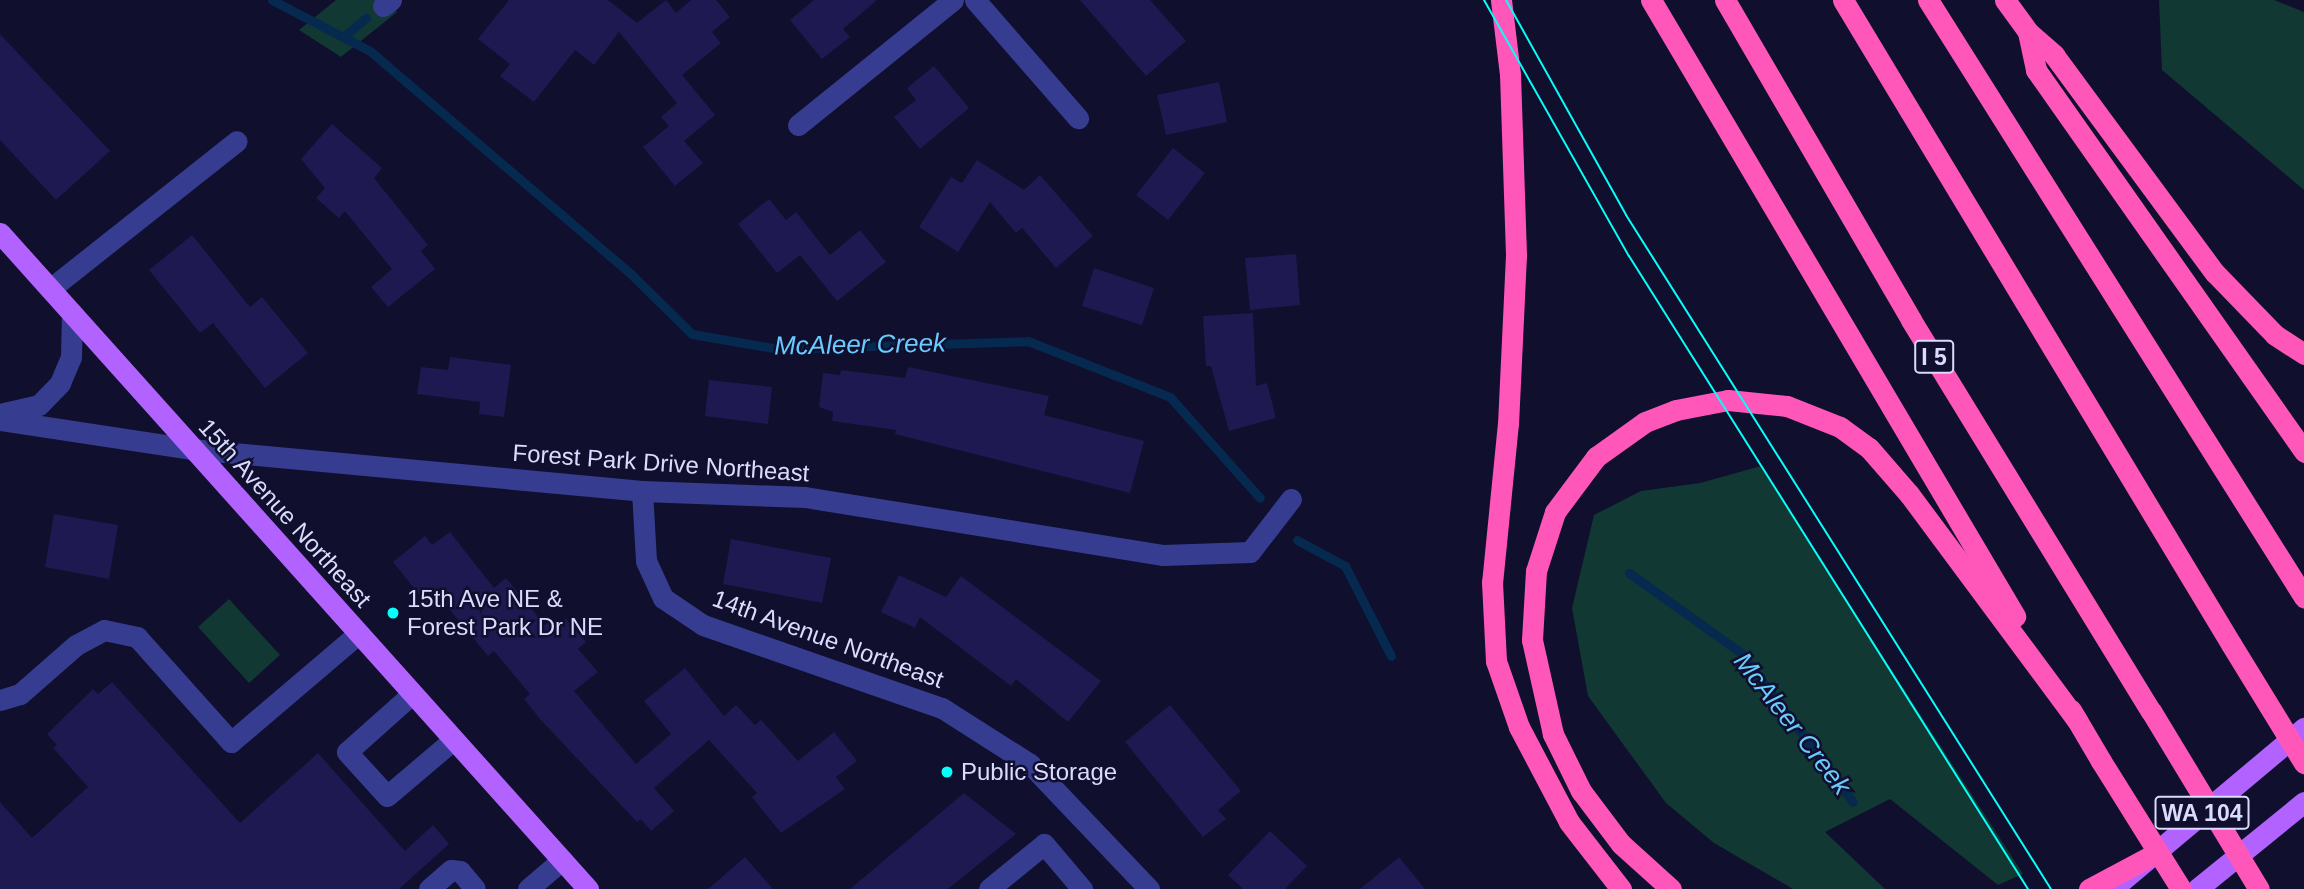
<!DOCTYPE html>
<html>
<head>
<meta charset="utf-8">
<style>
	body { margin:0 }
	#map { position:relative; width:2304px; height:889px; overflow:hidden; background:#100f2d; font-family:Arial,sans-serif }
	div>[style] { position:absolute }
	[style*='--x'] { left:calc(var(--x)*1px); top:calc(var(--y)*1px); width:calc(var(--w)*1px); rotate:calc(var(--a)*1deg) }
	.green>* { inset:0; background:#113832 }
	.stream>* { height:9px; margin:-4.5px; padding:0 4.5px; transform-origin:4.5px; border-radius:4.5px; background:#06294f }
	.building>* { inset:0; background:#1e1950 }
	.minor>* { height:21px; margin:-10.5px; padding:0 10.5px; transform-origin:10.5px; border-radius:10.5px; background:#363d90 }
	.major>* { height:21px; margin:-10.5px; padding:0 10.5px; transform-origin:10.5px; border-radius:10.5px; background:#b262ff }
	.highway>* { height:21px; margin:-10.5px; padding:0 10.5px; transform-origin:10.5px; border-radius:10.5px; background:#ff56ba }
	.tram>* { height:2px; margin:-1px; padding:0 1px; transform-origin:1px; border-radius:1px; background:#07fffb }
	.highway-bridge>* { height:21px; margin:-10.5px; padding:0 10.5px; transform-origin:10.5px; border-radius:10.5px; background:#ff56ba }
	.dots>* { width:19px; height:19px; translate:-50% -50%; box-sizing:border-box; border:4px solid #100f2d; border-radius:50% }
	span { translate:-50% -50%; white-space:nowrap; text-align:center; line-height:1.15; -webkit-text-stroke:5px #100f2d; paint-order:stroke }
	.shield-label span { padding:2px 5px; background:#100f2d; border:2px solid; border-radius:5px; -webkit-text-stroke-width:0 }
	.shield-label { font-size:23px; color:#dbdbff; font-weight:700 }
	.street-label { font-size:24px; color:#dbdbff }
	.poi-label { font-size:24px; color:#dbdbff }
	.left { translate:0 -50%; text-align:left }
	.water-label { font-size:26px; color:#69cbff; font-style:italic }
</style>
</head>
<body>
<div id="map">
	<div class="green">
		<i style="clip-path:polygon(336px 0,386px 0,397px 12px,341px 57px,299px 30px)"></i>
		<i style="clip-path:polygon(2159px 0,2274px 0,2304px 12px,2304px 190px,2162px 70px)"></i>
		<i style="clip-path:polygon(1761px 466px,1761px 467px,2023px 874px,1998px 885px,1890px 799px,1825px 832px,1885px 889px,1793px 889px,1714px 843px,1666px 803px,1588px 696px,1572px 608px,1594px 515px,1641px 491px,1700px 483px)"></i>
		<i style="clip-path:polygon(229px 599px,280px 655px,249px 683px,198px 627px)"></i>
	</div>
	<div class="stream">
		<i style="--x:272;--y:0;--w:110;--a:27.5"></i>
		<i style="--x:370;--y:51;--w:346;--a:40.5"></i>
		<i style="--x:633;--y:276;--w:83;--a:44.5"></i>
		<i style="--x:692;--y:334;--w:88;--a:9.8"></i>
		<i style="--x:779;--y:349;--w:249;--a:-1.8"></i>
		<i style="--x:1028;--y:341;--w:153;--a:21.5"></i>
		<i style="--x:1170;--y:397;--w:135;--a:48.3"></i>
		<i style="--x:343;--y:37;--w:30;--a:-40"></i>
		<i style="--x:1297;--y:540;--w:55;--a:28.4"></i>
		<i style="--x:1345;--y:566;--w:101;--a:62.9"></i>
		<i style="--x:1629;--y:573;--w:138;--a:35.5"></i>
		<i style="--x:1741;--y:653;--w:186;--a:53.1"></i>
	</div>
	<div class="building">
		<i style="clip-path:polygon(509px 0,608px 0,637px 23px,666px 0,676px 13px,691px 0,716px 0,730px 17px,712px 32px,721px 43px,682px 75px,715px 115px,684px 141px,703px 163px,675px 186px,643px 147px,669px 126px,661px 117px,677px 103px,619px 32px,594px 65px,575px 50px,534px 102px,500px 76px,510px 64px,478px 39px)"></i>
		<i style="clip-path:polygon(814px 0,877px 0,843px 29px,850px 37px,822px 59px,790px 20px)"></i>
		<i style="clip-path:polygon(1080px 0,1150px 0,1186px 41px,1146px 76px)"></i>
		<i style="clip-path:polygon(0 34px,110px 151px,56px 200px,0 140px)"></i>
		<i style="clip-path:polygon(934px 66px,969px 108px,920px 149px,894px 117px,916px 100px,907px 88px)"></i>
		<i style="clip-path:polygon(1219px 82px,1227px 122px,1166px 135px,1157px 95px)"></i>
		<i style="clip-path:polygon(332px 124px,382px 168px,374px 178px,428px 245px,421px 251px,435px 269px,388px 307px,371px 287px,392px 269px,345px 211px,339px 218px,316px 198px,325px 188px,301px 159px)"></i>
		<i style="clip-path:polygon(1173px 148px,1205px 173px,1168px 220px,1136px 195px)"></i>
		<i style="clip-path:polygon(977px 160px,1024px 190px,1040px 175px,1093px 236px,1056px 268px,1022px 228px,1016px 233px,990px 202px,958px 252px,919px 227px,951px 177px,962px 183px)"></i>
		<i style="clip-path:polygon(769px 199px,786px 220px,796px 212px,830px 255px,860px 230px,886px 262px,837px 301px,800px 255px,777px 273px,738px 224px)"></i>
		<i style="clip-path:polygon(192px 235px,250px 307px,262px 297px,308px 353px,265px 388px,213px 323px,200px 333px,149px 270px)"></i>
		<i style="clip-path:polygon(1296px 254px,1300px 305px,1250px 310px,1245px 258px)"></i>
		<i style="clip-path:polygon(1094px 268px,1154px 288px,1142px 325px,1082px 306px)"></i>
		<i style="clip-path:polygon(1253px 313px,1256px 386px,1267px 383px,1276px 418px,1229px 431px,1211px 366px,1206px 366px,1203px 316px)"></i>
		<i style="clip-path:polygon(450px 357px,511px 365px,504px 417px,479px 414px,480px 402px,417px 394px,421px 367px,448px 370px)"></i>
		<i style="clip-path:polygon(908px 367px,1049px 396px,1044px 415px,1144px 441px,1130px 493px,895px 434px,896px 430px,832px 421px,833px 412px,819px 407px,823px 373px,840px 375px,841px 370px,905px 378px)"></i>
		<i style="clip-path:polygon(709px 380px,772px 387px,768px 424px,705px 416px)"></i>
		<i style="clip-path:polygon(54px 514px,118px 525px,109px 579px,45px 567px)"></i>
		<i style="clip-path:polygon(450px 532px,494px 588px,506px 578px,545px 625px,550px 621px,555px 626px,565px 618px,586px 642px,578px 649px,598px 672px,574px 691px,636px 764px,671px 734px,644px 701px,685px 668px,724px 716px,736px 705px,755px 725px,761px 720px,798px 761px,834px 732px,857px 761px,836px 777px,845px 789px,781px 833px,752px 797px,757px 793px,709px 740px,654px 788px,674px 811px,651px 831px,641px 819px,637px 822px,540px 719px,524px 699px,530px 694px,494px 651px,488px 656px,441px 599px,430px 608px,393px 562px,425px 536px,432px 545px)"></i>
		<i style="clip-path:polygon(731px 539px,831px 558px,822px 603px,723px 584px)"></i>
		<i style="clip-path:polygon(899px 575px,946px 597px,961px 576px,1101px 681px,1068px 722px,1016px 679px,1011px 686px,920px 617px,915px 628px,881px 612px)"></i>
		<i style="clip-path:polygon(112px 682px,240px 823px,318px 753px,405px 851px,433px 825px,449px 844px,399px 889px,0 889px,0 802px,32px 838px,88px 787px,53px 748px,57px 745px,47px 734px,93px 689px,98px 694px)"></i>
		<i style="clip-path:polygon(1170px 705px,1241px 791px,1218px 810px,1226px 819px,1203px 837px,1125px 742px)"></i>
		<i style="clip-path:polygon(964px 793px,1016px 834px,948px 889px,850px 889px)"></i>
		<i style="clip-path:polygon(1270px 831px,1307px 866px,1285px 889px,1243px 889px,1228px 875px)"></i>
		<i style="clip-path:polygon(745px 857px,773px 889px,708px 889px)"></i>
		<i style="clip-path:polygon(1399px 857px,1425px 889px,1360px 889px)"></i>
	</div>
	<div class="minor">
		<i style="--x:975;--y:0;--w:157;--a:48.9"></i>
		<i style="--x:383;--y:6;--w:10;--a:-37"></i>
		<i style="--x:798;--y:125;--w:199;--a:-38.9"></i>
		<i style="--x:50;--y:289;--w:238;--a:-38.4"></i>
		<i style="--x:0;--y:414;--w:40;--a:-13"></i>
		<i style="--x:39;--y:405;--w:30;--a:-46"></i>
		<i style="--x:60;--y:383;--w:28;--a:-67"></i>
		<i style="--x:71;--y:357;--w:44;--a:-88.7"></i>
		<i style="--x:0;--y:420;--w:193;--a:8.6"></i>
		<i style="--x:191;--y:449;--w:453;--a:5.3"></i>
		<i style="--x:642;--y:491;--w:163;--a:2.1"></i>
		<i style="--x:805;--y:497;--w:363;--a:9.2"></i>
		<i style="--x:1163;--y:555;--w:87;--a:-2"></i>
		<i style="--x:1250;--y:552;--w:67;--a:-52.3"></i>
		<i style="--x:642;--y:491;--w:70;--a:86.7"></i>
		<i style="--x:646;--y:561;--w:41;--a:65.3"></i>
		<i style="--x:663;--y:598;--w:48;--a:34"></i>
		<i style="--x:703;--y:625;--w:253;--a:19.2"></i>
		<i style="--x:942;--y:708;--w:104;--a:32.5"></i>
		<i style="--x:1030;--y:764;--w:173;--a:46.4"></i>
		<i style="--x:412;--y:694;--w:87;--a:138.3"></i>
		<i style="--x:347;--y:752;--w:59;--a:47.7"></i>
		<i style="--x:387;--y:796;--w:87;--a:-40.3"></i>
		<i style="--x:0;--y:700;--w:21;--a:-17"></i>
		<i style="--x:20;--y:694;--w:74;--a:-41.2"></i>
		<i style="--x:76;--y:645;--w:32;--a:-28"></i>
		<i style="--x:104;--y:630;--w:34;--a:12"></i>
		<i style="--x:137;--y:637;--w:141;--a:48.2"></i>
		<i style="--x:231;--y:742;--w:167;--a:-40.4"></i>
		<i style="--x:429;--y:889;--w:29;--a:-41"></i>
		<i style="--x:451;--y:870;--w:9;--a:6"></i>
		<i style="--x:460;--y:871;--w:23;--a:50"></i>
		<i style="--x:528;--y:889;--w:45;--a:-40.5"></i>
		<i style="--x:989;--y:889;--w:71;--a:-39.3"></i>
		<i style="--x:1044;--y:844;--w:59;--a:49.8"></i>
	</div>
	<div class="major">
		<i style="--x:0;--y:233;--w:881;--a:48.13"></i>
		<i style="--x:2112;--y:889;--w:251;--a:-40"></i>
		<i style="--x:2197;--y:889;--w:138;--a:-39.1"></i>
	</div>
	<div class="highway">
		<i style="--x:1501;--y:0;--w:75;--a:83.1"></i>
		<i style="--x:1510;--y:74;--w:181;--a:88.1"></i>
		<i style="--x:1516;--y:255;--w:168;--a:92.7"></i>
		<i style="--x:1508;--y:423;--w:160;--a:95.7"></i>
		<i style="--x:1492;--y:582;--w:79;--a:87.1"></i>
		<i style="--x:1496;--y:661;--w:70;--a:70.8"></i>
		<i style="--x:1519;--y:727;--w:107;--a:62.2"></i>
		<i style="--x:1569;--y:822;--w:85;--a:52.2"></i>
		<i style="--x:1651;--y:0;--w:716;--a:59.42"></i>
		<i style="--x:1725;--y:0;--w:370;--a:59.8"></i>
		<i style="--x:1911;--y:320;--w:459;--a:58.5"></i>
		<i style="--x:1843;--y:0;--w:752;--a:58.93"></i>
		<i style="--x:1928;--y:0;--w:706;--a:57.8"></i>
		<i style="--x:2005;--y:0;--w:39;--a:54"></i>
		<i style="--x:2028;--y:32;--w:35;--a:41"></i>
		<i style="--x:2054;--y:55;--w:271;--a:53.6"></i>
		<i style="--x:2215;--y:273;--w:86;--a:45.9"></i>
		<i style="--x:2275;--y:335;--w:35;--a:33"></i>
		<i style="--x:2028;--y:32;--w:39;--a:78"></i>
		<i style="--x:2036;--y:70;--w:467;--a:54.9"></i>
		<i style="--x:2071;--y:710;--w:59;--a:59.5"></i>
		<i style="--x:1671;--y:889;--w:67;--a:-138"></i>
		<i style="--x:1621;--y:844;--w:66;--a:-127"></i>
		<i style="--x:1581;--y:791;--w:64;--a:-116.2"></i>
		<i style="--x:1553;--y:734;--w:96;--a:-102.6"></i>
		<i style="--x:1532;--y:640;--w:69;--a:-86.7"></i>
		<i style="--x:1536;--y:571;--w:62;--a:-72.1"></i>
		<i style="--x:1555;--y:512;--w:69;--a:-53.3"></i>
		<i style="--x:1596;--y:457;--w:60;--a:-35.5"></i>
		<i style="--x:1645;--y:422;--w:33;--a:-21"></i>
		<i style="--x:1676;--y:410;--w:53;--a:-10.9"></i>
		<i style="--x:1728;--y:400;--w:59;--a:5.8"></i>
		<i style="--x:1787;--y:406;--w:57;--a:21.6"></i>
		<i style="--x:1840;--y:427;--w:36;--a:36"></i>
		<i style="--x:1869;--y:448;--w:61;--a:49"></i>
		<i style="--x:1909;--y:494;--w:282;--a:53.4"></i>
		<i style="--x:2089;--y:889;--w:68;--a:-28.1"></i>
	</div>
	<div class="tram">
		<i style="--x:1484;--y:0;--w:294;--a:60.5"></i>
		<i style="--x:1629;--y:256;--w:748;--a:57.78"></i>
		<i style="--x:1506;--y:0;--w:246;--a:60.8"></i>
		<i style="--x:1626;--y:215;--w:797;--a:57.77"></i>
	</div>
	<div class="highway-bridge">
		<i style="--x:2231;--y:644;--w:140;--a:58.5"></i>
		<i style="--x:2151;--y:711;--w:208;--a:58.8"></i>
		<i style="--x:2101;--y:761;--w:151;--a:58"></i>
	</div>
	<div class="dots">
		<i style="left:393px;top:613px;background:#07fffb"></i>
		<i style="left:947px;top:772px;background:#07fffb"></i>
	</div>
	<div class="shield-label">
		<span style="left:1934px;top:357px">I 5</span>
		<span style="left:2202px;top:813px">WA 104</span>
	</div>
	<div class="street-label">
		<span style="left:661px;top:463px;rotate:4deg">Forest Park Drive Northeast</span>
		<span style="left:285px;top:513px;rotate:48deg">15th Avenue Northeast</span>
		<span style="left:828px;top:639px;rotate:20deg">14th Avenue Northeast</span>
	</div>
	<div class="poi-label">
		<span class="left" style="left:407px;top:613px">15th Ave NE &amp;<br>Forest Park Dr NE</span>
		<span class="left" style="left:961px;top:772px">Public Storage</span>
	</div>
	<div class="water-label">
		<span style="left:860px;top:345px;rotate:-1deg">McAleer Creek</span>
		<span style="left:1792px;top:724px;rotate:52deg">McAleer Creek</span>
	</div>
</div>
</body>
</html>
